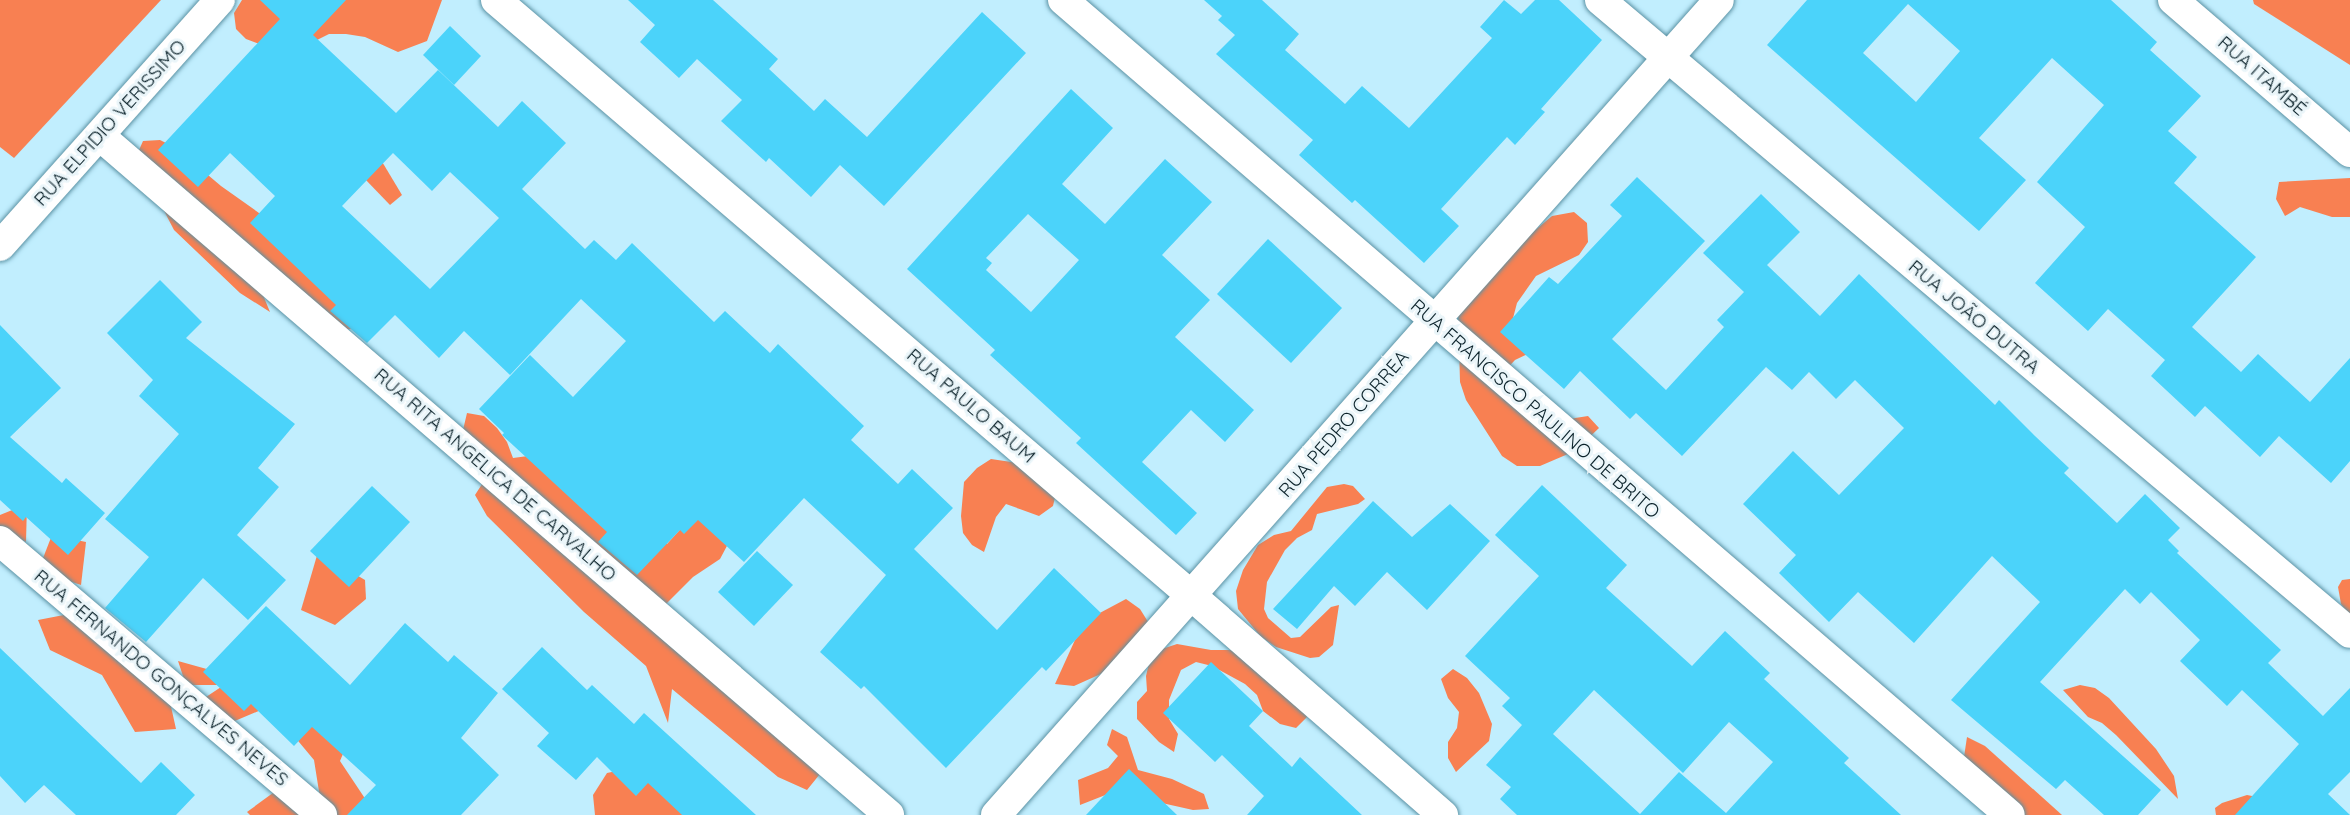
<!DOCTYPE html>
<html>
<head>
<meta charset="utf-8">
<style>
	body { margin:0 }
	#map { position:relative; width:2350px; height:815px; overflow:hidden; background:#c1eefe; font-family:Quicksand,sans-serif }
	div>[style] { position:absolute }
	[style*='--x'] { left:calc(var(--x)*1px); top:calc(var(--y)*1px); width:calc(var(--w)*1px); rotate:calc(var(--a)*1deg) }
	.forest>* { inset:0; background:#f88052 }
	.building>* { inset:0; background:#4bd3fa }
	.roads { filter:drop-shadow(0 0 2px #5b92a4) drop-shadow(0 0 2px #5b92a4) }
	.street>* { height:30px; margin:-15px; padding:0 15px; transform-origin:15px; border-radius:15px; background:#fff }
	span { translate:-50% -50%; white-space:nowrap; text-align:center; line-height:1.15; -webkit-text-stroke:6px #eaf5f9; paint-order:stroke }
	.street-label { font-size:19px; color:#0c232b }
</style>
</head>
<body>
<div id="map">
	<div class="forest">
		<i style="clip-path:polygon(0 0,161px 0,14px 158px,0 147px)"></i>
		<i style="clip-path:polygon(242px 0,442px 0,427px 41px,398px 52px,365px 37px,346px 34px,329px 34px,313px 42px,262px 45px,246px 39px,236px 29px,234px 13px)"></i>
		<i style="clip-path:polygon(2253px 0,2350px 0,2350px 65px,2254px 4px)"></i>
		<i style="clip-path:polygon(160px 140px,176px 148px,221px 186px,276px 225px,316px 264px,353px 329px,336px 330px,263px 295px,270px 312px,240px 293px,174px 230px,136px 157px,143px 141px)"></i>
		<i style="clip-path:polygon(381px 160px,402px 195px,390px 205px,364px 178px)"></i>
		<i style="clip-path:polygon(2350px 178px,2350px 217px,2332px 217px,2300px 207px,2285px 216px,2276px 199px,2279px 182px)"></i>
		<i style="clip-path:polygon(1574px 212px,1587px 223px,1588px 242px,1579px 255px,1536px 276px,1517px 303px,1512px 322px,1530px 353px,1515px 360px,1503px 373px,1569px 419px,1588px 416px,1599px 428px,1575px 451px,1540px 466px,1517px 466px,1502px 456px,1466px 400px,1460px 382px,1458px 311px,1527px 237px,1552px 216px)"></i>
		<i style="clip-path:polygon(467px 413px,484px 416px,497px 428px,507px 442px,513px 458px,528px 456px,667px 544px,687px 522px,695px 508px,728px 544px,720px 559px,693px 577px,652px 618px,824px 769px,807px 790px,778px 777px,672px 689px,668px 723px,646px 666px,584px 612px,487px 516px,475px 495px,484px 481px,463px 430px)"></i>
		<i style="clip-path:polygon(991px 459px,1025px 464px,1057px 489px,1053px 506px,1039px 516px,1006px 504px,996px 517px,984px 552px,972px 545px,963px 533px,961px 516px,964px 482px,977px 468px)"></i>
		<i style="clip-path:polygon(1344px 484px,1353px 486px,1365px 499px,1358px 504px,1317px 514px,1312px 530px,1297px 538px,1285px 550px,1267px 582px,1264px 609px,1268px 618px,1291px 638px,1300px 637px,1331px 607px,1339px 605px,1333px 645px,1319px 657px,1310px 658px,1276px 647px,1261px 637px,1238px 609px,1236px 591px,1243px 570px,1258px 545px,1274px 535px,1291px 531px,1327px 487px)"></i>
		<i style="clip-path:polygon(27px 504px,26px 542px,0 530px,0 515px)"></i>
		<i style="clip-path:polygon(52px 535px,86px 542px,81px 585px,38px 571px)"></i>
		<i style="clip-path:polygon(318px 552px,365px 580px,366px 599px,335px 625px,301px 610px)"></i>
		<i style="clip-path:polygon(2350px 579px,2350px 616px,2341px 604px,2338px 587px,2342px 580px)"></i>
		<i style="clip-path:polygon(1126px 599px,1140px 609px,1150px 625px,1103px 673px,1074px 686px,1055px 684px,1075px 640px,1096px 615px)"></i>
		<i style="clip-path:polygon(69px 614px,170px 702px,176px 729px,135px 732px,102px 675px,50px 650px,38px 620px)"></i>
		<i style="clip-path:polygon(1177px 644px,1211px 650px,1230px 650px,1246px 655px,1301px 700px,1307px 717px,1296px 728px,1280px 724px,1263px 711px,1257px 695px,1245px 684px,1212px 666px,1196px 662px,1181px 670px,1169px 700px,1169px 719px,1178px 734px,1174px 752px,1159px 742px,1137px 719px,1137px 702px,1147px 691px,1146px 676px,1150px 659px,1162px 649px)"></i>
		<i style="clip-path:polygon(178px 661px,257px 683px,261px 710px,223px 726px,203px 699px,224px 685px,186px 685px)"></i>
		<i style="clip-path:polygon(1453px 669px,1467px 678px,1479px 693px,1492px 724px,1489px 741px,1456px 772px,1448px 758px,1448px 742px,1457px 728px,1459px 712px,1448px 698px,1441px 679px)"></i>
		<i style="clip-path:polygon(2080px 685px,2095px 688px,2109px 698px,2156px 749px,2174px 776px,2178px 799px,2116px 735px,2102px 723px,2088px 717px,2063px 690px)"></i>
		<i style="clip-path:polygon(309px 706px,354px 727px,340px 761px,376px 815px,336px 815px,321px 804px,314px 760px,289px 730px)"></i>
		<i style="clip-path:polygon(1112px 729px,1127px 737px,1138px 770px,1172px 779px,1204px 794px,1209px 809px,1193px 810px,1113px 792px,1080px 805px,1078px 780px,1108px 768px,1118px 756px,1107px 745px)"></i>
		<i style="clip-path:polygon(1967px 737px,1985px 746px,2062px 815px,2024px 815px,1964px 757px)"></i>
		<i style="clip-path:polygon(640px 766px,707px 815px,595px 815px,593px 795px,607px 773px)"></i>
		<i style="clip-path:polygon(277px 790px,304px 815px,250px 815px,247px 812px)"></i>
		<i style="clip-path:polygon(2247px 795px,2257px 797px,2287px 815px,2216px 815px,2215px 808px,2222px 803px)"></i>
	</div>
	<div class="building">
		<i style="clip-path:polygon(evenodd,260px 0,346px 0,313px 35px,396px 113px,438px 70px,498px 127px,522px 101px,566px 143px,522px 189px,585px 249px,594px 240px,616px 260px,632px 243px,714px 322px,725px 311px,770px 353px,778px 344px,864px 426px,851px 440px,898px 484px,912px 469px,953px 508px,914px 549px,997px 630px,1054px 568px,1101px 613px,1046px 671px,1042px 667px,946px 768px,864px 686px,861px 689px,820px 652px,886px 575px,804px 498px,744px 562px,698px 520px,684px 534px,680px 530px,637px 575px,598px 542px,607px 532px,502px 435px,504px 433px,479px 409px,530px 355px,573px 397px,626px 341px,581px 299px,510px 375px,464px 331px,439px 358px,395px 315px,367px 343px,330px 311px,336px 305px,250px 223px,275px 196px,230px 153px,198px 187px,158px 150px,280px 19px,260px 0,393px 153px,432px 191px,450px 172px,499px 218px,430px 289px,342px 206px,393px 153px)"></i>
		<i style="clip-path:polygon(628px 0,713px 0,778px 59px,769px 69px,814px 111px,825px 99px,867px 137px,982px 12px,1026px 53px,884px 206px,840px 165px,811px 197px,769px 158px,766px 162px,721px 121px,742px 100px,697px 59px,679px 78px,640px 42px,655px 25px)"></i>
		<i style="clip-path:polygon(1204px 0,1262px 0,1299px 34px,1285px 50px,1345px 104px,1362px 86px,1409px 128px,1492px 38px,1480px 27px,1504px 0,1521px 14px,1535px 0,1559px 0,1602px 40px,1541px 109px,1545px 112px,1515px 145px,1507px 137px,1441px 209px,1459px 226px,1424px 263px,1355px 200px,1352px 203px,1299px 155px,1313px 140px,1216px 54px,1235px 35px,1218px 20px,1222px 16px)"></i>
		<i style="clip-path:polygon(evenodd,1807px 0,2111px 0,2157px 42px,2150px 50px,2201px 96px,2168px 131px,2197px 157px,2174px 183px,2256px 257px,2192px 327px,2241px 372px,2258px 354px,2310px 402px,2350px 358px,2350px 461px,2331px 483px,2279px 436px,2260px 457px,2205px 406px,2195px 417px,2151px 376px,2165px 360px,2108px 309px,2088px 331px,2035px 283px,2085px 227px,2037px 182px,2104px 105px,2052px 58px,1979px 138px,2026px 180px,1979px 231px,1767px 45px,1807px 0,1908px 4px,1960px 51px,1916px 102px,1863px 53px,1908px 4px)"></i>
		<i style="clip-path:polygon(450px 26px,481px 56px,454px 85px,423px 55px)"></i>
		<i style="clip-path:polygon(evenodd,1071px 89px,1113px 128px,1062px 184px,1105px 224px,1165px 159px,1212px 202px,1162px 255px,1210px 300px,1175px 337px,1254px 410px,1225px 442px,1191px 410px,1142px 462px,1197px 513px,1176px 535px,1076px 443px,1081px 438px,990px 355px,995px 350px,907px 269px,1071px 89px,1028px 214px,1079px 260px,1031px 312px,986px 270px,992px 263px,986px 258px,1028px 214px)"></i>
		<i style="clip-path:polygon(1637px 177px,1705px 241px,1612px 339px,1666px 390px,1724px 327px,1717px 320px,1744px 292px,1703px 253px,1761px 194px,1800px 232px,1767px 265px,1820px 316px,1859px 274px,1995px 405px,1999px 400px,2035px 436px,2069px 468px,2064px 473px,2117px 523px,2145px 494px,2180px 528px,2168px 540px,2179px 551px,2177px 553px,2281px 650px,2268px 663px,2323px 716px,2350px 688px,2350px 772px,2328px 794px,2350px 815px,2235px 815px,2299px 744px,2242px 690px,2227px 706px,2180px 661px,2200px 640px,2151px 592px,2140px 604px,2125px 589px,2040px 682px,2161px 790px,2138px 815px,2104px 815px,2065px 780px,2056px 789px,1951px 700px,2040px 602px,1992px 556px,1914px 643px,1858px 592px,1829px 622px,1779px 573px,1796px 555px,1743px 504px,1793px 451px,1839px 495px,1904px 428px,1855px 380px,1836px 399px,1809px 372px,1792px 390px,1766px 367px,1682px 456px,1636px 413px,1630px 419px,1580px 371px,1564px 389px,1500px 332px,1549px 277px,1558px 284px,1622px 216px,1610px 205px)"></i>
		<i style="clip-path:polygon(1268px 239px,1342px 308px,1291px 363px,1217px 294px)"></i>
		<i style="clip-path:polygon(160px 280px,202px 322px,186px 338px,295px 424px,258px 468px,279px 487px,237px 535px,286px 580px,248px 620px,203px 578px,146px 642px,105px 608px,149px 557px,105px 519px,179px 434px,139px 396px,153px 380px,107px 333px)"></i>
		<i style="clip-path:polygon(0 325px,61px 388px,10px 437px,62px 483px,66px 478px,105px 513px,68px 555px,26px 517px,23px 521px,0 500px)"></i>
		<i style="clip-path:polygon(evenodd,1542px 485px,1627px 565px,1606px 588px,1692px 666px,1725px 631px,1770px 673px,1764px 679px,1849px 758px,1844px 763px,1901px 815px,1517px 815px,1500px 799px,1511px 787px,1486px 765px,1522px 725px,1502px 706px,1510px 698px,1465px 656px,1539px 576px,1495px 535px,1542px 485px,1594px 690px,1683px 773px,1729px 722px,1773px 762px,1726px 813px,1679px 772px,1640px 814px,1553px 734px,1594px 690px)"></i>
		<i style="clip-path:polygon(372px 486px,410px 522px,349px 587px,310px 551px)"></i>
		<i style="clip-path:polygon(1373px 501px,1412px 537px,1450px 504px,1490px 541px,1427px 610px,1387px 572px,1355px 606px,1334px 586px,1297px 629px,1273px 609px)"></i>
		<i style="clip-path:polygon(757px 551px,793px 585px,754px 626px,718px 592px)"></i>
		<i style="clip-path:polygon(266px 606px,350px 685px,405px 623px,448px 662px,454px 655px,498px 693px,461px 738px,499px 775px,461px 815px,347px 815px,376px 785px,312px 727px,294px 746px,251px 704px,244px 711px,203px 672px)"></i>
		<i style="clip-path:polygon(542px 647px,587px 690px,592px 685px,634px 724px,644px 713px,756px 815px,682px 815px,648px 783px,636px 796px,597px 757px,576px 780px,537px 746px,549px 733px,502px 689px)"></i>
		<i style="clip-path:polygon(0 648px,141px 783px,161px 762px,195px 795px,176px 815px,76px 815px,44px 785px,25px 803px,0 776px)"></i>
		<i style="clip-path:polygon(1211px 662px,1263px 711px,1249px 726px,1292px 767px,1300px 757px,1362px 815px,1247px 815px,1264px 796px,1222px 755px,1215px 762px,1163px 713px)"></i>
		<i style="clip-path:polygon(1129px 769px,1177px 815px,1086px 815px)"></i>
	</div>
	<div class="roads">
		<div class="street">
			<i style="--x:496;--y:0;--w:918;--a:40.58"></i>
			<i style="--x:1193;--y:597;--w:332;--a:41.1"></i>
			<i style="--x:1063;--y:0;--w:1249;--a:40.72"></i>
			<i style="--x:1600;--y:0;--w:981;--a:40.16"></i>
			<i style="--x:2173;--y:0;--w:233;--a:40.7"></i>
			<i style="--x:100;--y:136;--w:1041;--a:40.71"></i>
			<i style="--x:0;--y:246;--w:330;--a:-48.2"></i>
			<i style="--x:0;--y:541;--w:423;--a:40.4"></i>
			<i style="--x:996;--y:815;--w:1089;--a:-48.42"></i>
		</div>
	</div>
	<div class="street-label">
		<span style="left:2262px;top:76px;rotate:41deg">RUA ITAMBÉ</span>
		<span style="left:110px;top:123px;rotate:-48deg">RUA ELPIDIO VERISSIMO</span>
		<span style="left:1974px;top:317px;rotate:40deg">RUA JOÃO DUTRA</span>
		<span style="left:971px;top:406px;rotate:41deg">RUA PAULO BAUM</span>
		<span style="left:1535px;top:409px;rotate:41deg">RUA FRANCISCO PAULINO DE BRITO</span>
		<span style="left:1344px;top:424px;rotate:-49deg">RUA PEDRO CORREA</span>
		<span style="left:495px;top:475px;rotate:41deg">RUA RITA ANGELICA DE CARVALHO</span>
		<span style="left:161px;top:678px;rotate:40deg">RUA FERNANDO GONÇALVES NEVES</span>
	</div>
</div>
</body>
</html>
